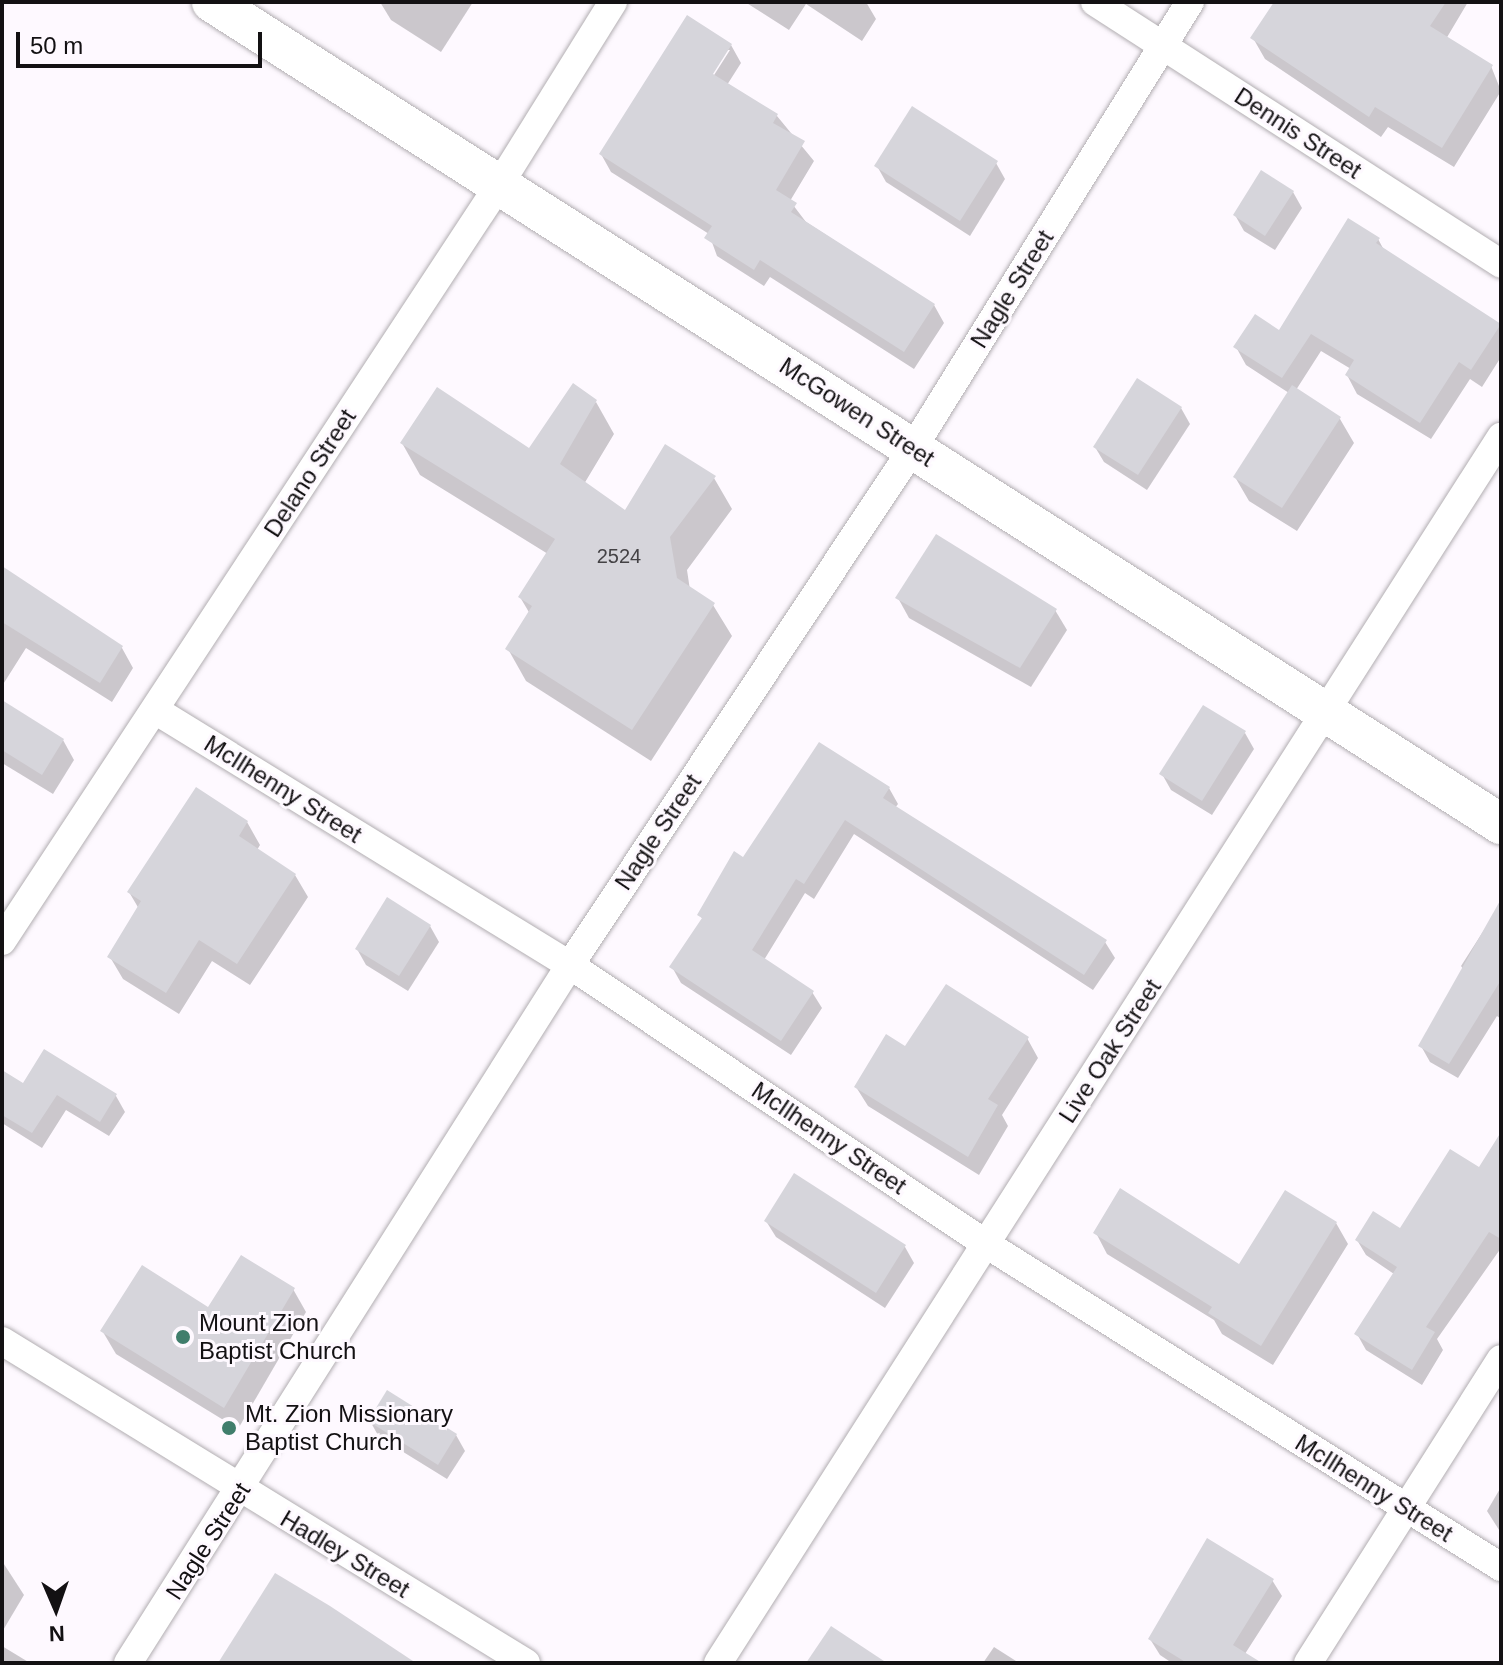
<!DOCTYPE html>
<html>
<head>
<meta charset="utf-8">
<style>
	body { margin:0 }
	#map { position:relative; width:1503px; height:1665px; overflow:hidden; background:#fef9ff; font-family:Helvetica,sans-serif }
	div>[style] { position:absolute }
	[style*='--x'] { left:calc(var(--x)*1px); top:calc(var(--y)*1px); width:calc(var(--w)*1px); rotate:calc(var(--a)*1deg) }
	.shadow>* { inset:0; background:#0003 }
	.building>* { inset:0; background:#d6d5db }
	.roads { filter:drop-shadow(0 0 2px #b2aeb2) drop-shadow(0 0 2px #b2aeb2) }
	.street>* { height:28px; margin:-14px; padding:0 14px; transform-origin:14px; border-radius:14px; background:#fff }
	.secondary>* { height:40px; margin:-20px; padding:0 20px; transform-origin:20px; border-radius:20px; background:#fff }
	.dots>* { width:22px; height:22px; translate:-50% -50%; box-sizing:border-box; border:4px solid #fef9ff; border-radius:50% }
	span { translate:-50% -50%; white-space:nowrap; text-align:center; line-height:1.15; -webkit-text-stroke:6px #fef9ff; paint-order:stroke }
	.number-label { font-size:20px; color:#444245 }
	.number-label span { -webkit-text-stroke-width:0 }
	.street-label { font-size:24px; color:#131113 }
	.poi-label { font-size:24px; color:#131113 }
	.left { translate:0 -50%; text-align:left }
	.frame { position:absolute; inset:0; border:4px solid #131113; pointer-events:none }
	.north { position:absolute; left:16px; top:1569px; width:80px; height:80px; -webkit-text-stroke:6px #fef9ff; paint-order:stroke; rotate:178deg; font-size:22px; font-weight:700; line-height:32px; text-align:center; color:#131113 }
	.north::after { content:''; display:block; margin:auto; width:28px; height:36px; background:#131113; clip-path:polygon(50% 0,100% 100%,50% 72%,0 100%) }
	.scale { position:absolute; left:16px; top:32px; width:246px; height:36px; box-sizing:border-box; border:4px solid #131113; border-top:0; padding-left:10px; font-size:24px; line-height:28px; white-space:nowrap; color:#131113; -webkit-text-stroke:6px #fef9ff; paint-order:stroke }
</style>
</head>
<body>
<div id="map">
	<div class="shadow">
		<i style="clip-path:polygon(380px 2px,473px 2px,441px 52px,391px 20px)"></i>
		<i style="clip-path:polygon(745px 2px,866px 2px,876px 19px,862px 41px,806px 4px,789px 30px)"></i>
		<i style="clip-path:polygon(1277px 2px,1468px 2px,1446px 39px,1491px 66px,1501px 91px,1454px 167px,1388px 127px,1381px 137px,1265px 59px,1253px 38px)"></i>
		<i style="clip-path:polygon(evenodd,731px 45px,741px 63px,727px 85px,777px 116px,814px 161px,790px 201px,806px 222px,934px 305px,944px 323px,914px 369px,770px 277px,764px 286px,717px 256px,709px 234px,611px 172px,601px 154px,731px 45px,725px 50px,730px 50px,709px 83px,706px 81px,725px 50px)"></i>
		<i style="clip-path:polygon(996px 163px,1005px 179px,970px 236px,886px 182px,877px 166px)"></i>
		<i style="clip-path:polygon(1293px 192px,1302px 208px,1275px 250px,1244px 231px,1235px 215px)"></i>
		<i style="clip-path:polygon(1378px 239px,1384px 250px,1500px 325px,1501px 357px,1482px 387px,1470px 379px,1431px 439px,1357px 394px,1347px 375px,1351px 369px,1321px 351px,1296px 390px,1340px 419px,1354px 443px,1297px 531px,1249px 501px,1235px 477px,1289px 393px,1246px 365px,1236px 347px,1280px 333px)"></i>
		<i style="clip-path:polygon(596px 402px,614px 434px,584px 484px,626px 513px,714px 478px,732px 509px,687px 570px,690px 590px,713px 605px,732px 636px,651px 761px,526px 681px,508px 649px,530px 614px,520px 597px,548px 554px,420px 475px,402px 443px,529px 450px)"></i>
		<i style="clip-path:polygon(1181px 408px,1190px 424px,1147px 490px,1104px 462px,1095px 447px)"></i>
		<i style="clip-path:polygon(2px 577px,122px 648px,133px 668px,112px 702px,26px 648px,2px 686px)"></i>
		<i style="clip-path:polygon(898px 598px,1055px 610px,1067px 630px,1031px 687px,909px 618px)"></i>
		<i style="clip-path:polygon(2px 702px,63px 740px,74px 760px,53px 794px,2px 763px)"></i>
		<i style="clip-path:polygon(1245px 733px,1254px 749px,1212px 815px,1171px 790px,1162px 774px)"></i>
		<i style="clip-path:polygon(889px 788px,898px 804px,895px 808px,1105px 942px,1115px 958px,1093px 990px,854px 834px,814px 899px,805px 893px,764px 960px,812px 992px,822px 1008px,791px 1055px,681px 983px,672px 967px,703px 920px,700px 915px,744px 860px)"></i>
		<i style="clip-path:polygon(247px 822px,260px 845px,257px 850px,295px 875px,308px 897px,250px 985px,212px 961px,179px 1014px,123px 979px,110px 957px,139px 909px,129px 892px)"></i>
		<i style="clip-path:polygon(1493px 916px,1501px 921px,1501px 1019px,1497px 1016px,1458px 1078px,1430px 1062px,1421px 1046px,1466px 973px,1461px 966px)"></i>
		<i style="clip-path:polygon(430px 926px,439px 942px,408px 991px,366px 965px,357px 949px)"></i>
		<i style="clip-path:polygon(1027px 1038px,1038px 1058px,1002px 1115px,1008px 1126px,979px 1175px,868px 1106px,856px 1087px,906px 1049px)"></i>
		<i style="clip-path:polygon(2px 1074px,24px 1086px,116px 1096px,125px 1112px,109px 1136px,66px 1110px,42px 1148px,2px 1123px)"></i>
		<i style="clip-path:polygon(1501px 1135px,1501px 1248px,1437px 1339px,1443px 1350px,1422px 1385px,1366px 1350px,1357px 1334px,1394px 1274px,1366px 1255px,1357px 1240px,1400px 1231px,1480px 1170px)"></i>
		<i style="clip-path:polygon(766px 1221px,905px 1247px,914px 1263px,885px 1308px,776px 1237px)"></i>
		<i style="clip-path:polygon(1336px 1223px,1348px 1244px,1273px 1365px,1222px 1334px,1214px 1320px,1107px 1254px,1096px 1233px,1239px 1266px)"></i>
		<i style="clip-path:polygon(293px 1289px,306px 1312px,238px 1429px,116px 1354px,103px 1332px)"></i>
		<i style="clip-path:polygon(370px 1421px,456px 1435px,465px 1451px,447px 1479px,379px 1437px)"></i>
		<i style="clip-path:polygon(1501px 1487px,1501px 1533px,1487px 1511px)"></i>
		<i style="clip-path:polygon(2px 1561px,24px 1595px,2px 1632px)"></i>
		<i style="clip-path:polygon(1272px 1580px,1282px 1596px,1243px 1657px,1246px 1663px,1172px 1663px,1160px 1655px,1150px 1639px)"></i>
		<i style="clip-path:polygon(2px 1646px,30px 1663px,2px 1663px)"></i>
		<i style="clip-path:polygon(994px 1647px,1019px 1663px,983px 1663px)"></i>
	</div>
	<div class="building">
		<i style="clip-path:polygon(1274px 2px,1446px 2px,1430px 26px,1493px 65px,1442px 148px,1375px 107px,1369px 117px,1250px 38px)"></i>
		<i style="clip-path:polygon(687px 15px,732px 44px,713px 74px,778px 114px,773px 123px,805px 141px,776px 190px,797px 203px,791px 212px,935px 304px,904px 352px,760px 260px,754px 270px,704px 238px,712px 226px,599px 154px)"></i>
		<i style="clip-path:polygon(912px 106px,998px 161px,960px 221px,874px 166px)"></i>
		<i style="clip-path:polygon(1261px 170px,1294px 191px,1265px 236px,1233px 215px)"></i>
		<i style="clip-path:polygon(1348px 218px,1380px 238px,1376px 243px,1501px 324px,1471px 370px,1459px 362px,1420px 423px,1345px 375px,1354px 360px,1311px 334px,1282px 378px,1233px 347px,1255px 314px,1279px 330px)"></i>
		<i style="clip-path:polygon(1137px 378px,1182px 407px,1138px 475px,1093px 447px)"></i>
		<i style="clip-path:polygon(573px 383px,597px 400px,560px 464px,625px 510px,665px 444px,716px 476px,670px 537px,677px 578px,715px 603px,632px 730px,505px 649px,532px 606px,518px 597px,555px 539px,400px 443px,437px 387px,529px 448px)"></i>
		<i style="clip-path:polygon(1292px 385px,1341px 417px,1282px 508px,1233px 477px)"></i>
		<i style="clip-path:polygon(936px 534px,1057px 609px,1020px 668px,895px 598px)"></i>
		<i style="clip-path:polygon(2px 566px,123px 646px,100px 683px,2px 622px)"></i>
		<i style="clip-path:polygon(2px 700px,64px 739px,42px 775px,2px 750px)"></i>
		<i style="clip-path:polygon(1203px 705px,1246px 731px,1202px 801px,1159px 774px)"></i>
		<i style="clip-path:polygon(819px 742px,890px 787px,883px 798px,1107px 940px,1084px 975px,845px 820px,804px 884px,796px 879px,752px 950px,814px 991px,781px 1041px,669px 967px,702px 918px,697px 915px,734px 851px,743px 857px)"></i>
		<i style="clip-path:polygon(196px 787px,248px 821px,239px 836px,296px 874px,237px 964px,199px 940px,166px 993px,107px 957px,141px 901px,127px 892px)"></i>
		<i style="clip-path:polygon(387px 897px,431px 925px,399px 976px,355px 949px)"></i>
		<i style="clip-path:polygon(1501px 899px,1501px 980px,1449px 1064px,1418px 1046px)"></i>
		<i style="clip-path:polygon(946px 984px,1029px 1037px,988px 1099px,998px 1105px,968px 1157px,854px 1087px,886px 1034px,905px 1046px)"></i>
		<i style="clip-path:polygon(44px 1049px,117px 1094px,100px 1122px,57px 1095px,32px 1133px,2px 1115px,2px 1070px,23px 1083px)"></i>
		<i style="clip-path:polygon(1501px 1132px,1501px 1239px,1489px 1232px,1426px 1327px,1435px 1332px,1412px 1370px,1354px 1334px,1397px 1267px,1355px 1240px,1373px 1211px,1400px 1228px,1450px 1149px,1479px 1167px)"></i>
		<i style="clip-path:polygon(794px 1173px,906px 1245px,876px 1293px,764px 1221px)"></i>
		<i style="clip-path:polygon(1120px 1188px,1239px 1264px,1285px 1190px,1337px 1222px,1261px 1346px,1208px 1313px,1212px 1307px,1093px 1233px)"></i>
		<i style="clip-path:polygon(241px 1255px,295px 1288px,224px 1408px,100px 1331px,142px 1265px,208px 1307px)"></i>
		<i style="clip-path:polygon(387px 1390px,457px 1434px,438px 1465px,368px 1421px)"></i>
		<i style="clip-path:polygon(1207px 1538px,1274px 1579px,1233px 1645px,1262px 1663px,1187px 1663px,1148px 1639px)"></i>
		<i style="clip-path:polygon(275px 1573px,330px 1606px,416px 1663px,218px 1663px)"></i>
		<i style="clip-path:polygon(831px 1626px,887px 1663px,806px 1663px)"></i>
	</div>
	<div class="roads">
		<div class="street">
			<i style="--x:1095;--y:2;--w:483;--a:32.8"></i>
			<i style="--x:155;--y:710;--w:487;--a:31.6"></i>
			<i style="--x:570;--y:965;--w:501;--a:33.85"></i>
			<i style="--x:986;--y:1244;--w:608;--a:32.1"></i>
			<i style="--x:2;--y:941;--w:908;--a:-56.68"></i>
			<i style="--x:501;--y:182;--w:212;--a:-58.1"></i>
			<i style="--x:2;--y:1341;--w:615;--a:31.57"></i>
			<i style="--x:128;--y:1663;--w:826;--a:-57.66"></i>
			<i style="--x:570;--y:965;--w:620;--a:-56.44"></i>
			<i style="--x:913;--y:448;--w:525;--a:-58.16"></i>
			<i style="--x:718;--y:1663;--w:1455;--a:-57.44"></i>
			<i style="--x:1308;--y:1663;--w:360;--a:-57.6"></i>
		</div>
		<div class="secondary">
			<i style="--x:212;--y:2;--w:1529;--a:32.53"></i>
		</div>
	</div>
	<div class="dots">
		<i style="left:183px;top:1337px;background:#407e6c"></i>
		<i style="left:229px;top:1428px;background:#407e6c"></i>
	</div>
	<div class="number-label">
		<span style="left:619px;top:556px">2524</span>
	</div>
	<div class="street-label">
		<span style="left:1298px;top:133px;rotate:33deg">Dennis Street</span>
		<span style="left:1012px;top:289px;rotate:-58deg">Nagle Street</span>
		<span style="left:857px;top:412px;rotate:33deg">McGowen Street</span>
		<span style="left:310px;top:473px;rotate:-57deg">Delano Street</span>
		<span style="left:283px;top:789px;rotate:32deg">McIlhenny Street</span>
		<span style="left:658px;top:832px;rotate:-56deg">Nagle Street</span>
		<span style="left:1110px;top:1051px;rotate:-57deg">Live Oak Street</span>
		<span style="left:829px;top:1138px;rotate:34deg">McIlhenny Street</span>
		<span style="left:1374px;top:1488px;rotate:32deg">McIlhenny Street</span>
		<span style="left:208px;top:1541px;rotate:-57deg">Nagle Street</span>
		<span style="left:345px;top:1554px;rotate:31deg">Hadley Street</span>
	</div>
	<div class="poi-label">
		<span class="left" style="left:199px;top:1337px">Mount Zion<br>Baptist Church</span>
		<span class="left" style="left:245px;top:1428px">Mt. Zion Missionary<br>Baptist Church</span>
	</div>
	<div class="frame"></div>
	<div class="north">N</div>
	<div class="scale">50 m</div>
</div>
</body>
</html>
